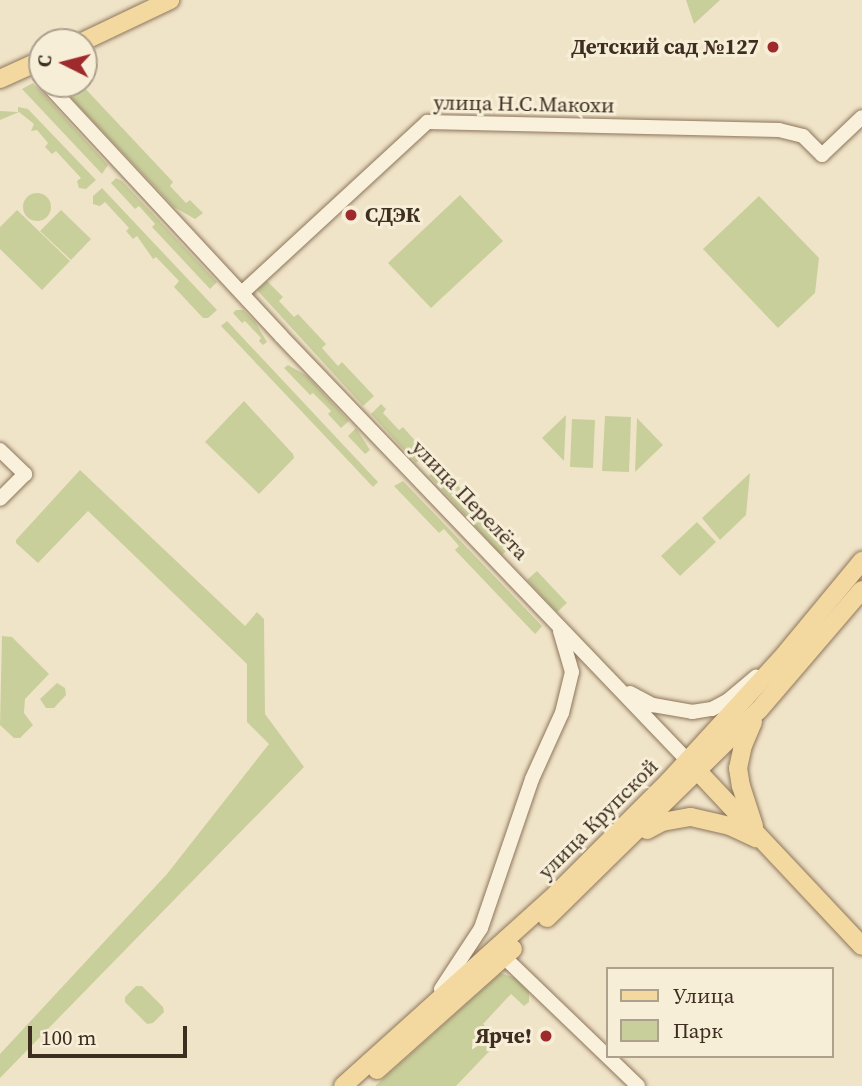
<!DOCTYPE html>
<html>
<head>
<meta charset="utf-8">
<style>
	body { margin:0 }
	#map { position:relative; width:862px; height:1086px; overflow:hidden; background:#f0e4c8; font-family:"Source Serif 4",serif }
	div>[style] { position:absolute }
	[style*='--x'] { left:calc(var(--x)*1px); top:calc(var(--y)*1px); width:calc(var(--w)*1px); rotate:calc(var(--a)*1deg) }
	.green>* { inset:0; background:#c9cf9b }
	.round { border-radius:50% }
	.roads { filter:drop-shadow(0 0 2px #8d765c) drop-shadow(0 0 2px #8d765c) }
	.minor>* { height:14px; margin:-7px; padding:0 7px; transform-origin:7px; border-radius:7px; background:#faf1dc }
	.major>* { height:18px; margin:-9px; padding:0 9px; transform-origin:9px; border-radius:9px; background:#f3d9a0 }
	.dots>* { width:19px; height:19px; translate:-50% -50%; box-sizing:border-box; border:4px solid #f7eed8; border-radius:50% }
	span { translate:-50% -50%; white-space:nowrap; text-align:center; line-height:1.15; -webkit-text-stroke:6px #f7eed8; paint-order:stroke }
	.poi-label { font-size:21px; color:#3d2e20; font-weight:700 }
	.right { translate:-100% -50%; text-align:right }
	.left { translate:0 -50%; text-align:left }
	.street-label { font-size:21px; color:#3d2e20 }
	.legend { position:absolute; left:606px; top:967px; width:228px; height:91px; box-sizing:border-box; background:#f7eed8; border:2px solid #ada18e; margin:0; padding:9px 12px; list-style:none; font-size:21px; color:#3d2e20 }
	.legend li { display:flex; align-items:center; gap:14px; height:35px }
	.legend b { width:35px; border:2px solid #ada18e }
	.north { position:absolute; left:28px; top:28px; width:70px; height:70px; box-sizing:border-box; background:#f7eed8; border:2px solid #ada18e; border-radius:50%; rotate:276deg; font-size:19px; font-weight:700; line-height:28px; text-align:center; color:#3d2e20 }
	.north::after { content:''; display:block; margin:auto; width:24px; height:32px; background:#9e2a2b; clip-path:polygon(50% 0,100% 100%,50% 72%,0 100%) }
	.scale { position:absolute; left:28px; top:1026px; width:159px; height:32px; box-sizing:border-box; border:4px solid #3d2e20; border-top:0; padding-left:9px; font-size:21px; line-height:24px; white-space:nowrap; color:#3d2e20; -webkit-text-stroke:5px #f7eed8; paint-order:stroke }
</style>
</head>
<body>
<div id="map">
	<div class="green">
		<i style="clip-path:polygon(686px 0,720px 0,694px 24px)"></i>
		<i style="clip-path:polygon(33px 83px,108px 165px,102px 174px,22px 89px)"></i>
		<i style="clip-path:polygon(58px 84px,81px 84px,173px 182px,170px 186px,186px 203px,190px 200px,203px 213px,195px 219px,174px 207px)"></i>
		<i style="clip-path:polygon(18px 107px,28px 109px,96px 180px,86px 189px,79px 188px,77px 181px,81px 178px,56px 151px,52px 154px,45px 147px,48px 143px,37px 130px,31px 131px,34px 124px,19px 112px,0 120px,0 111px,18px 112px)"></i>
		<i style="clip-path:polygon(116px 178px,122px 181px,217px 282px,210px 289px,152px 227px,155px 224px,139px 206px,135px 209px,111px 183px)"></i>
		<i style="clip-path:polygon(102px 188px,217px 310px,208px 318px,203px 318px,174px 287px,179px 281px,156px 257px,153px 259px,137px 236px,133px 239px,126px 231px,129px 228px,105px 202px,100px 206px,93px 204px,93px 196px)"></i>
		<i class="round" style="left:23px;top:193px;width:28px;height:28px"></i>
		<i style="clip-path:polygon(460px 195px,503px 241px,431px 308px,388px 263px)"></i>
		<i style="clip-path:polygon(759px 196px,819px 258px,815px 293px,778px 328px,703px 249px)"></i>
		<i style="clip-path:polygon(17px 210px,70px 261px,42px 290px,0 249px,0 227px)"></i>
		<i style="clip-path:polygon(61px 210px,91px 239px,71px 260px,40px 231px)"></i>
		<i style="clip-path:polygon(267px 281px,283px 297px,279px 301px,294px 317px,298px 314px,326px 344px,322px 348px,338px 366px,342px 362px,374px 396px,363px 406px,257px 290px)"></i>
		<i style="clip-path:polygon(236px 310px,243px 310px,255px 322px,267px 342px,263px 345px,259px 341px,261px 338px,245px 321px,242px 323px,233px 313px)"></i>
		<i style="clip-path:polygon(227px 321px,378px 482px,373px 487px,221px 326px)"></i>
		<i style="clip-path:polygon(288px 365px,307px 376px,349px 421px,341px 428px,328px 414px,331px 411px,313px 393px,310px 395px,284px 368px)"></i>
		<i style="clip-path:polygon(244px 401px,293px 454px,294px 458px,259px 494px,205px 442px)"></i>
		<i style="clip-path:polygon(381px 404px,386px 409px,383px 413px,399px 430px,403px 427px,426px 453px,416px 463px,371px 414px)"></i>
		<i style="clip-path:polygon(566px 415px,564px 461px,542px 438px)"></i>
		<i style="clip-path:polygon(605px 416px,631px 417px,629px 472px,602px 471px)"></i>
		<i style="clip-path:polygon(637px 418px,663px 445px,635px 472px)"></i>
		<i style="clip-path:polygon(572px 419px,595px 420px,593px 468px,570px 467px)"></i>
		<i style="clip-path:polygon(356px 428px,370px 450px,365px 454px,348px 436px)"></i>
		<i style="clip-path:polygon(440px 466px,474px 503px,472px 506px,486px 522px,490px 520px,512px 545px,502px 555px,429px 476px)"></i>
		<i style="clip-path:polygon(80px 470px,245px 626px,257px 612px,264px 619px,265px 714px,304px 767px,0 1078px,0 1054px,167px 874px,269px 744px,247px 722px,247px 664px,88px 511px,38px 563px,16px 543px,16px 540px)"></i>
		<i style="clip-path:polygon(750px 473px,746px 515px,720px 540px,702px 518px)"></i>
		<i style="clip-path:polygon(403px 481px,542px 626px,538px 631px,535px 634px,455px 550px,459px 546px,444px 529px,439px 533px,394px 486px)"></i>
		<i style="clip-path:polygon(697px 522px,716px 542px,680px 576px,661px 556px)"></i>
		<i style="clip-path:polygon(537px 571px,567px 603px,557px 612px,527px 580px)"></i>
		<i style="clip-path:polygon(2px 636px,12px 637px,49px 674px,25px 699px,24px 713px,33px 725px,20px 738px,14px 738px,0 725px)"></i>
		<i style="clip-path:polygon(57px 683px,65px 688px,66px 695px,54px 708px,46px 708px,40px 699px)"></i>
		<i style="clip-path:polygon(501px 973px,515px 978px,529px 992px,529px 1002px,524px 1006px,511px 994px,483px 1024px,500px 1040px,456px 1086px,375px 1086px)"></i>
		<i style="clip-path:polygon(136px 986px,142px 986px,163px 1007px,164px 1012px,153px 1023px,147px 1024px,125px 1002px,125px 997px)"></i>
	</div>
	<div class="roads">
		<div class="minor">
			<i style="--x:47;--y:84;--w:344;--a:47.1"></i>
			<i style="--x:281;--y:336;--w:587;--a:46.24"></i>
			<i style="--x:243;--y:292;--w:251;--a:-42.7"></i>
			<i style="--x:427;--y:122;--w:352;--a:1.3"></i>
			<i style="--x:779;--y:130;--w:25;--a:14"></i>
			<i style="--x:803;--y:136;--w:27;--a:45"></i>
			<i style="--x:822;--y:155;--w:55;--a:-43.5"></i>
			<i style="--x:0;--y:450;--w:35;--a:44"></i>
			<i style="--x:25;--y:474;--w:35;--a:135"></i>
			<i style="--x:630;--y:693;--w:26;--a:28"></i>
			<i style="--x:653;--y:705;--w:40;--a:10"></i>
			<i style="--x:692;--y:712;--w:20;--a:-9"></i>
			<i style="--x:712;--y:709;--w:17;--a:-28"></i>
			<i style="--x:727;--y:701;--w:38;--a:-40"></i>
			<i style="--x:504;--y:957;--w:186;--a:43.9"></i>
			<i style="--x:441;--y:989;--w:73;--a:-56.7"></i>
			<i style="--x:481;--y:928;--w:157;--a:-71.1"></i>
			<i style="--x:532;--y:779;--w:72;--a:-65.6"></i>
			<i style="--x:562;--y:713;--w:42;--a:-76.3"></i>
			<i style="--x:572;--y:672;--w:43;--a:-106.3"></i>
		</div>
		<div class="major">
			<i style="--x:82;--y:42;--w:98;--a:-25.5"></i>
			<i style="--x:0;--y:79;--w:46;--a:-24.3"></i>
			<i style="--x:753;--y:722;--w:25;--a:113"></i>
			<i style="--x:743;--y:745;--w:24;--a:102"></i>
			<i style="--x:738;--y:768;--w:18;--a:81"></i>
			<i style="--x:741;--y:786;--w:42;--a:72"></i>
			<i style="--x:692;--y:765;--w:248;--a:46.8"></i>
			<i style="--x:647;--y:830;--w:17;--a:-28"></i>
			<i style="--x:662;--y:822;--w:29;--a:-10"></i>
			<i style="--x:691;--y:817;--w:40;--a:13"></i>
			<i style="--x:730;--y:826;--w:29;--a:25"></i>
			<i style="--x:547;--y:918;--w:297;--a:-44.5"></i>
			<i style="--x:759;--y:710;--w:158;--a:-49.4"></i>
			<i style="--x:377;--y:1070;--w:182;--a:-41.7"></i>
			<i style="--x:343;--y:1086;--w:288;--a:-42"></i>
			<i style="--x:557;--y:893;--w:158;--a:-45"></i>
			<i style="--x:669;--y:781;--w:164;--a:-47.5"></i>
			<i style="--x:780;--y:660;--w:129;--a:-50.4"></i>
		</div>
	</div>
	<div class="dots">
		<i style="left:773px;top:47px;background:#9e2a2b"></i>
		<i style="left:351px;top:215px;background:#9e2a2b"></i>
		<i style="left:546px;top:1036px;background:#9e2a2b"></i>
	</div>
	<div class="poi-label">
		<span class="right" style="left:759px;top:47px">Детский сад №127</span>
		<span class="left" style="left:365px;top:215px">СДЭК</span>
		<span class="right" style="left:532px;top:1036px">Ярче!</span>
	</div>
	<div class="street-label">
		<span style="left:524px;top:104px;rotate:1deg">улица Н.С.Макохи</span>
		<span style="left:470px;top:500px;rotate:46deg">улица Перелёта</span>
		<span style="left:598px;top:819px;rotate:-45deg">улица Крупской</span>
	</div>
	<ul class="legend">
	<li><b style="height:9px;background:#f3d9a0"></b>Улица</li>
	<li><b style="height:19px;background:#c9cf9b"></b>Парк</li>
	</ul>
	<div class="north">С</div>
	<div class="scale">100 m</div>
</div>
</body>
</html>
